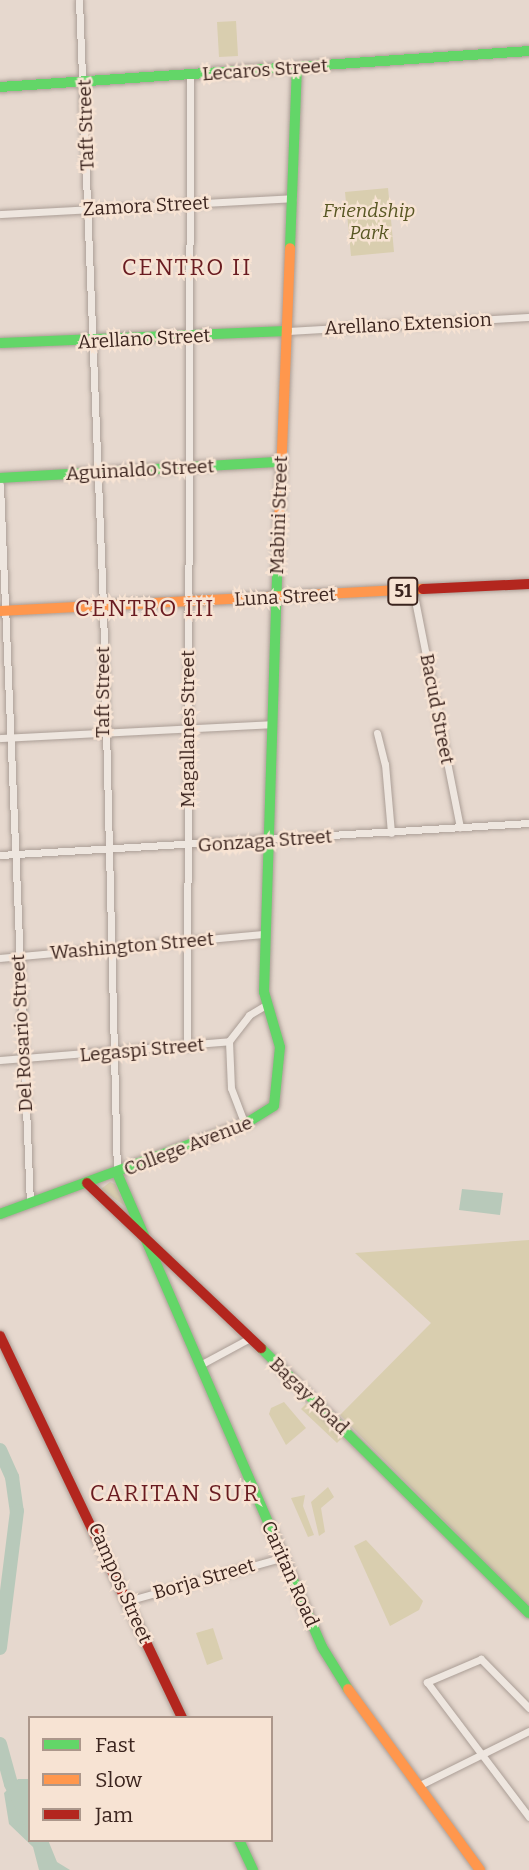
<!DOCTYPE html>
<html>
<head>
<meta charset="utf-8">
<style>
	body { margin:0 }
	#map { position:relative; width:529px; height:1870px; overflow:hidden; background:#e6d8ce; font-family:Bitter,serif }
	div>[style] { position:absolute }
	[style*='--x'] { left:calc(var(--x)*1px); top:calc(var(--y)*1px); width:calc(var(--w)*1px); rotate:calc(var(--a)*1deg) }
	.green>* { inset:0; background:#d9ceaf }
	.water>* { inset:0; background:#b8c9ba }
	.river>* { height:14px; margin:-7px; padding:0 7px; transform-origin:7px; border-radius:7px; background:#b8c9ba }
	.roads { filter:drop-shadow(0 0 2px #ab9e96) drop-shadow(0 0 2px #ab9e96) }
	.street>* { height:7px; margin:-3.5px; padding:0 3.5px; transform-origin:3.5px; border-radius:3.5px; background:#eee6df }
	.fast>* { height:10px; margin:-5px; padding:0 5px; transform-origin:5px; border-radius:5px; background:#63d668 }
	.slow>* { height:10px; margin:-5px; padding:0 5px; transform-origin:5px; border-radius:5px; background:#ff974d }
	.jam>* { height:10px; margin:-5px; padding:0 5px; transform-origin:5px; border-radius:5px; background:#b3261e }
	span { translate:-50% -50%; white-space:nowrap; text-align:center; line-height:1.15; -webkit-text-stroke:5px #f7e3d3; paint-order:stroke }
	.shield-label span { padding:2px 5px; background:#f7e3d3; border:2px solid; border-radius:5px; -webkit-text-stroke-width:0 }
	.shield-label { font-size:18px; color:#3b241e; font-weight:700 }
	.street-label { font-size:19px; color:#3b241e }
	.park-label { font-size:19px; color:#585723; font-style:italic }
	.quarter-label { font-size:23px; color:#691b20; letter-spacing:2px }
	.legend { position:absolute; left:28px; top:1716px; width:245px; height:126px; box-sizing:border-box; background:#f7e3d3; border:2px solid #ac978b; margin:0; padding:9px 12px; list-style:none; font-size:21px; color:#3b241e }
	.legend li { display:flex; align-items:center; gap:14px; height:35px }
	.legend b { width:35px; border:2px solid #ac978b }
</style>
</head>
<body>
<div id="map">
	<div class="green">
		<i style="clip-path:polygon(236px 21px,238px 56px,219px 57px,217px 22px)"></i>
		<i style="clip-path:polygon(388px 188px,394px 252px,351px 256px,345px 192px)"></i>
		<i style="clip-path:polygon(110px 1182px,115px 1184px,125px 1206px,101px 1189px)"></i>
		<i style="clip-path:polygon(529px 1240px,529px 1607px,340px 1415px,431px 1323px,355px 1253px)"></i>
		<i style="clip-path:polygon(284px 1402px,306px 1428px,286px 1445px,269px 1414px,271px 1408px)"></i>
		<i style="clip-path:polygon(307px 1403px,343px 1437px,337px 1443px,301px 1409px)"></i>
		<i style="clip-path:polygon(328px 1487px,334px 1497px,321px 1508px,325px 1532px,319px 1536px,311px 1502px)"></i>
		<i style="clip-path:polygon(305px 1495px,303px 1506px,314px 1535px,308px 1537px,291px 1498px)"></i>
		<i style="clip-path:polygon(366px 1540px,423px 1601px,419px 1610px,390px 1626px,354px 1546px)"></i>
		<i style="clip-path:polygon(213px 1628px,223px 1659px,207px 1665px,196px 1633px)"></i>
	</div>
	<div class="water">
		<i style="clip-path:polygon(462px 1189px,503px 1193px,500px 1215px,459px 1210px)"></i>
		<i style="clip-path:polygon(18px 1779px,30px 1779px,30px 1840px,48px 1840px,57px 1862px,70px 1870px,39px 1870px,33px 1847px,9px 1824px,4px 1793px)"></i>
	</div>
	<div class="river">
		<i style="--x:0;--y:1450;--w:30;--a:66"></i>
		<i style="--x:12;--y:1477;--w:34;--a:82"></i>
		<i style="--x:17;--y:1511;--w:138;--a:97.1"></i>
		<i style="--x:0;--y:1744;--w:41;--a:74.6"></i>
		<i style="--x:11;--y:1784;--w:42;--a:62.8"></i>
	</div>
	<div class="roads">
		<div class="street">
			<i style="--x:79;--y:0;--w:606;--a:87.73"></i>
			<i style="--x:103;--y:606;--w:567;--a:88.59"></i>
			<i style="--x:0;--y:214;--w:293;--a:-3.1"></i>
			<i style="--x:287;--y:331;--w:242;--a:-3.3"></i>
			<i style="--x:0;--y:485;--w:719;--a:87.61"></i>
			<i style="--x:413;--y:590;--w:242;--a:78.8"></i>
			<i style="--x:377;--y:733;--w:32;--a:76"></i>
			<i style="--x:385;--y:764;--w:69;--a:85"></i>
			<i style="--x:0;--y:738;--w:272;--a:-2.9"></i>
			<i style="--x:0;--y:855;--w:530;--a:-3.46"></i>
			<i style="--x:0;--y:958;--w:266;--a:-5.2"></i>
			<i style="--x:229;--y:1041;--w:47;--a:87.6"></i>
			<i style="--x:231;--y:1088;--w:39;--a:69"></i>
			<i style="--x:187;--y:1047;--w:971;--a:-89.82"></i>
			<i style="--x:0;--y:1060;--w:230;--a:-4.7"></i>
			<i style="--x:229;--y:1041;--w:33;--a:-52"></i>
			<i style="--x:249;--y:1015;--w:21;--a:-31"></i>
			<i style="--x:200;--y:1365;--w:57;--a:-28.4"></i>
			<i style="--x:127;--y:1601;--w:160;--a:-15.6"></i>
			<i style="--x:529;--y:1708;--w:69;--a:-134.4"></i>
			<i style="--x:481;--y:1659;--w:59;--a:156.9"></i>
			<i style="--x:427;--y:1682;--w:169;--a:52.9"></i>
			<i style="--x:418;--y:1786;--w:124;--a:-26.4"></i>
		</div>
		<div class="fast">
			<i style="--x:0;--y:87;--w:530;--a:-3.89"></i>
			<i style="--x:290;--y:248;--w:181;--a:-87.8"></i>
			<i style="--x:0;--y:343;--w:287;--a:-2.4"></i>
			<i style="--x:0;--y:478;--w:280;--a:-3.3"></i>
			<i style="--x:117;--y:1173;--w:516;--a:66.61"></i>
			<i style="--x:322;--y:1647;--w:49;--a:58.2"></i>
			<i style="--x:0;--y:1214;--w:261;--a:-20.2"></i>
			<i style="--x:245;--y:1124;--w:34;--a:-32"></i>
			<i style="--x:274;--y:1106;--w:59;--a:-84.2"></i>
			<i style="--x:280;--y:1047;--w:57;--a:-106.2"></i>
			<i style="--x:264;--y:992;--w:443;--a:-88.2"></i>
			<i style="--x:261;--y:1348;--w:377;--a:44.7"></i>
			<i style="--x:239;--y:1840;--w:33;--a:65"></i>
		</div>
		<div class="slow">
			<i style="--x:278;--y:549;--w:301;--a:-87.7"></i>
			<i style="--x:0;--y:611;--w:424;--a:-3"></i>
			<i style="--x:348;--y:1689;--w:224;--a:53.9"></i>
		</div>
		<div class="jam">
			<i style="--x:423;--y:589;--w:106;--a:-2.7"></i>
			<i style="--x:87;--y:1183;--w:240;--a:43.5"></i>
			<i style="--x:0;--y:1336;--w:423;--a:64.5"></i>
		</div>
	</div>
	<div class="shield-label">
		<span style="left:403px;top:591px">51</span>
	</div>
	<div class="street-label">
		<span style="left:265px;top:70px;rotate:-4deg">Lecaros Street</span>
		<span style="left:86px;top:125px;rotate:-92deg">Taft Street</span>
		<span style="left:146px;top:206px;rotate:-3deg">Zamora Street</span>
		<span style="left:408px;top:324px;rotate:-3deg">Arellano Extension</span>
		<span style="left:144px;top:339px;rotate:-3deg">Arellano Street</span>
		<span style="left:140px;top:470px;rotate:-3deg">Aguinaldo Street</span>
		<span style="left:279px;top:515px;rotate:-88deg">Mabini Street</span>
		<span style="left:285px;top:597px;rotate:-3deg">Luna Street</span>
		<span style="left:103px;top:692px;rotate:-90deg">Taft Street</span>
		<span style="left:437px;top:709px;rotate:79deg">Bacud Street</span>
		<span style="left:188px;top:729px;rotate:-90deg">Magallanes Street</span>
		<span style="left:265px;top:841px;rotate:-4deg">Gonzaga Street</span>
		<span style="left:132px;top:946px;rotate:-5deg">Washington Street</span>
		<span style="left:22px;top:1033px;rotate:-93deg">Del Rosario Street</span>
		<span style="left:142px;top:1050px;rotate:-5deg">Legaspi Street</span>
		<span style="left:188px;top:1146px;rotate:-21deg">College Avenue</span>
		<span style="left:309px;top:1396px;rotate:44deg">Bagay Road</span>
		<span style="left:290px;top:1574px;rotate:66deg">Caritan Road</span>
		<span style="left:204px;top:1579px;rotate:-16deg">Borja Street</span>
		<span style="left:120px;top:1583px;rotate:66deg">Campos Street</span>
	</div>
	<div class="park-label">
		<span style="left:369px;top:222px">Friendship<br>Park</span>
	</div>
	<div class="quarter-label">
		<span style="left:187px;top:267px">CENTRO II</span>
		<span style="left:145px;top:608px">CENTRO III</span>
		<span style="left:175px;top:1493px">CARITAN SUR</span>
	</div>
	<ul class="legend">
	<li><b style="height:9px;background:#63d668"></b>Fast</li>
	<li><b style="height:9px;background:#ff974d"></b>Slow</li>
	<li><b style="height:9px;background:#b3261e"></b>Jam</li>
	</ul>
</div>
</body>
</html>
